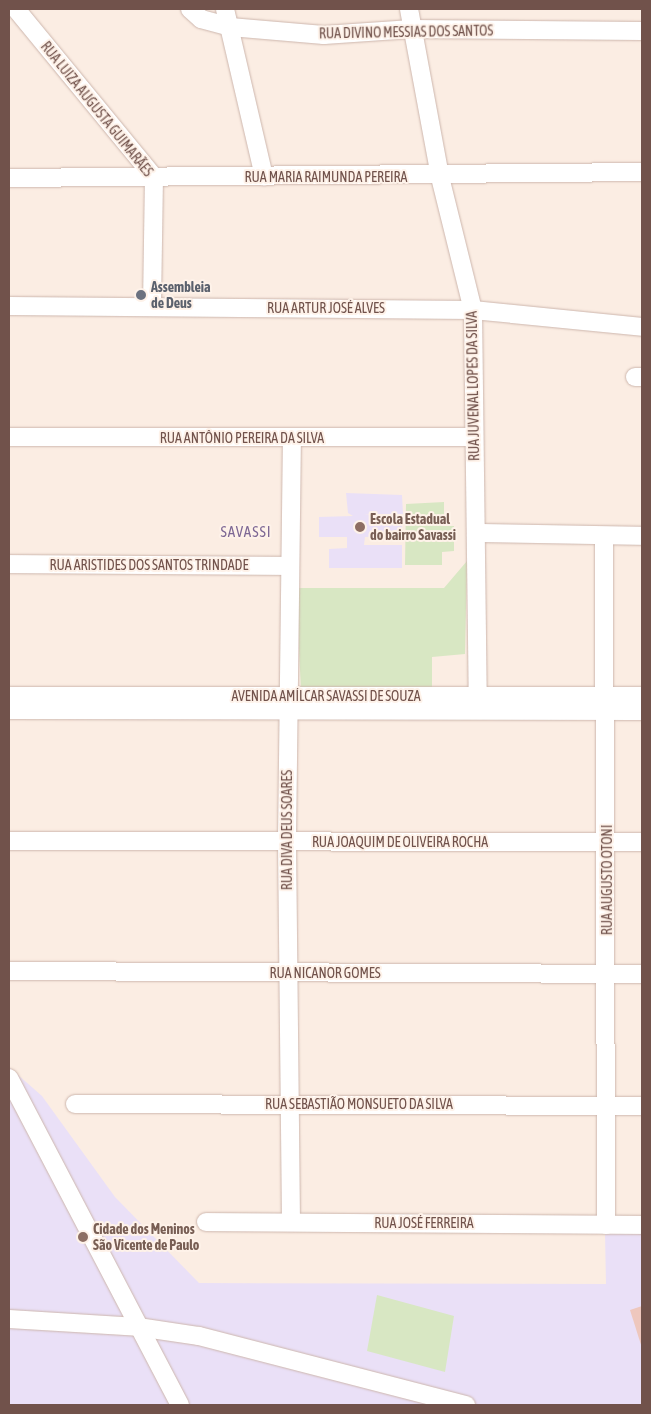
<!DOCTYPE html>
<html>
<head>
<meta charset="utf-8">
<style>
	body { margin:0 }
	#map { position:relative; width:651px; height:1414px; overflow:hidden; background:#fbede3; font-family:"Asap Condensed",sans-serif }
	div>[style] { position:absolute }
	[style*='--x'] { left:calc(var(--x)*1px); top:calc(var(--y)*1px); width:calc(var(--w)*1px); rotate:calc(var(--a)*1deg) }
	.education>* { inset:0; background:#eae0f7 }
	.green>* { inset:0; background:#d8e7c3 }
	.building>* { inset:0; background:#eec7bd }
	.roads { filter:drop-shadow(0 0 1px #cdb6ad) drop-shadow(0 0 1px #cdb6ad) }
	.minor>* { height:18px; margin:-9px; padding:0 9px; transform-origin:9px; border-radius:9px; background:#fff }
	.dots>* { width:14px; height:14px; translate:-50% -50%; box-sizing:border-box; border:2px solid #fef2e9; border-radius:50% }
	span { translate:-50% -50%; white-space:nowrap; text-align:center; line-height:1.15; -webkit-text-stroke:4px #fef2e9; paint-order:stroke }
	.street-label { font-size:14px; color:#71524b }
	.worship-label { font-size:14px; color:#5b616d; font-weight:700 }
	.left { translate:0 -50%; text-align:left }
	.education-label { font-size:14px; color:#785e54; font-weight:700 }
	.neighbourhood-label { font-size:15px; color:#7d6794; letter-spacing:1px }
	.frame { position:absolute; inset:0; border:10px solid #71524b; pointer-events:none }
</style>
</head>
<body>
<div id="map">
	<div class="education">
		<i style="clip-path:polygon(346px 493px,402px 495px,403px 514px,364px 514px,402px 517px,402px 536px,365px 537px,364px 545px,402px 545px,402px 568px,329px 568px,329px 549px,347px 548px,347px 537px,319px 537px,319px 517px,353px 516px,348px 513px)"></i>
		<i style="clip-path:polygon(9px 1067px,42px 1096px,115px 1197px,199px 1283px,606px 1284px,605px 1233px,642px 1233px,642px 1405px,9px 1405px)"></i>
	</div>
	<div class="green">
		<i style="clip-path:polygon(444px 502px,444px 526px,454px 526px,454px 551px,442px 552px,442px 565px,405px 565px,406px 504px)"></i>
		<i style="clip-path:polygon(467px 561px,465px 654px,432px 657px,432px 692px,301px 690px,296px 588px,444px 588px)"></i>
		<i style="clip-path:polygon(377px 1295px,454px 1316px,445px 1372px,367px 1351px)"></i>
	</div>
	<div class="building">
		<i style="clip-path:polygon(642px 1306px,642px 1348px,630px 1310px)"></i>
	</div>
	<div class="roads">
		<div class="minor">
			<i style="--x:16;--y:9;--w:217;--a:50.6"></i>
			<i style="--x:154;--y:177;--w:130;--a:90.9"></i>
			<i style="--x:190;--y:9;--w:15;--a:42"></i>
			<i style="--x:201;--y:19;--w:30;--a:15"></i>
			<i style="--x:230;--y:27;--w:94;--a:4.9"></i>
			<i style="--x:324;--y:35;--w:88;--a:-3.9"></i>
			<i style="--x:412;--y:29;--w:230;--a:0.5"></i>
			<i style="--x:225;--y:9;--w:172;--a:76.9"></i>
			<i style="--x:409;--y:9;--w:171;--a:79.5"></i>
			<i style="--x:440;--y:177;--w:137;--a:76.1"></i>
			<i style="--x:473;--y:310;--w:399;--a:89.3"></i>
			<i style="--x:9;--y:178;--w:633;--a:-0.54"></i>
			<i style="--x:9;--y:306;--w:464;--a:0.5"></i>
			<i style="--x:473;--y:310;--w:170;--a:5.7"></i>
			<i style="--x:635;--y:377;--w:7;--a:0"></i>
			<i style="--x:9;--y:437;--w:465;--a:0"></i>
			<i style="--x:476;--y:533;--w:166;--a:1"></i>
			<i style="--x:604;--y:536;--w:689;--a:89.83"></i>
			<i style="--x:9;--y:564;--w:280;--a:0.4"></i>
			<i style="--x:9;--y:696;--w:633;--a:0"></i>
			<i style="--x:9;--y:710;--w:633;--a:0.09"></i>
			<i style="--x:9;--y:841;--w:633;--a:0.09"></i>
			<i style="--x:9;--y:971;--w:633;--a:0.27"></i>
			<i style="--x:9;--y:1078;--w:369;--a:62.4"></i>
			<i style="--x:75;--y:1104;--w:567;--a:0.2"></i>
			<i style="--x:206;--y:1222;--w:436;--a:0.4"></i>
			<i style="--x:291;--y:1222;--w:380;--a:-90.6"></i>
			<i style="--x:287;--y:842;--w:403;--a:-89.3"></i>
			<i style="--x:9;--y:1319;--w:129;--a:3.5"></i>
			<i style="--x:138;--y:1327;--w:62;--a:8.4"></i>
			<i style="--x:199;--y:1336;--w:276;--a:14.5"></i>
		</div>
	</div>
	<div class="dots">
		<i style="left:141px;top:295px;background:#6b7280"></i>
		<i style="left:360px;top:527px;background:#8d6e63"></i>
		<i style="left:83px;top:1237px;background:#8d6e63"></i>
	</div>
	<div class="street-label">
		<span style="left:406px;top:32px;rotate:-1deg">RUA DIVINO MESSIAS DOS SANTOS</span>
		<span style="left:97px;top:109px;rotate:51deg">RUA LUIZA AUGUSTA GUIMARÃES</span>
		<span style="left:326px;top:177px">RUA MARIA RAIMUNDA PEREIRA</span>
		<span style="left:326px;top:308px">RUA ARTUR JOSÉ ALVES</span>
		<span style="left:473px;top:386px;rotate:-91deg">RUA JUVENAL LOPES DA SILVA</span>
		<span style="left:242px;top:438px">RUA ANTÔNIO PEREIRA DA SILVA</span>
		<span style="left:149px;top:565px">RUA ARISTIDES DOS SANTOS TRINDADE</span>
		<span style="left:326px;top:696px">AVENIDA AMÍLCAR SAVASSI DE SOUZA</span>
		<span style="left:287px;top:830px;rotate:-90deg">RUA DIVA DEUS SOARES</span>
		<span style="left:400px;top:842px">RUA JOAQUIM DE OLIVEIRA ROCHA</span>
		<span style="left:607px;top:880px;rotate:-90deg">RUA AUGUSTO OTONI</span>
		<span style="left:325px;top:973px">RUA NICANOR GOMES</span>
		<span style="left:359px;top:1104px">RUA SEBASTIÃO MONSUETO DA SILVA</span>
		<span style="left:424px;top:1223px">RUA JOSÉ FERREIRA</span>
	</div>
	<div class="worship-label">
		<span class="left" style="left:151px;top:295px">Assembleia<br>de Deus</span>
	</div>
	<div class="education-label">
		<span class="left" style="left:370px;top:527px">Escola Estadual<br>do bairro Savassi</span>
		<span class="left" style="left:93px;top:1237px">Cidade dos Meninos<br>São Vicente de Paulo</span>
	</div>
	<div class="neighbourhood-label">
		<span style="left:246px;top:532px">SAVASSI</span>
	</div>
	<div class="frame"></div>
</div>
</body>
</html>
